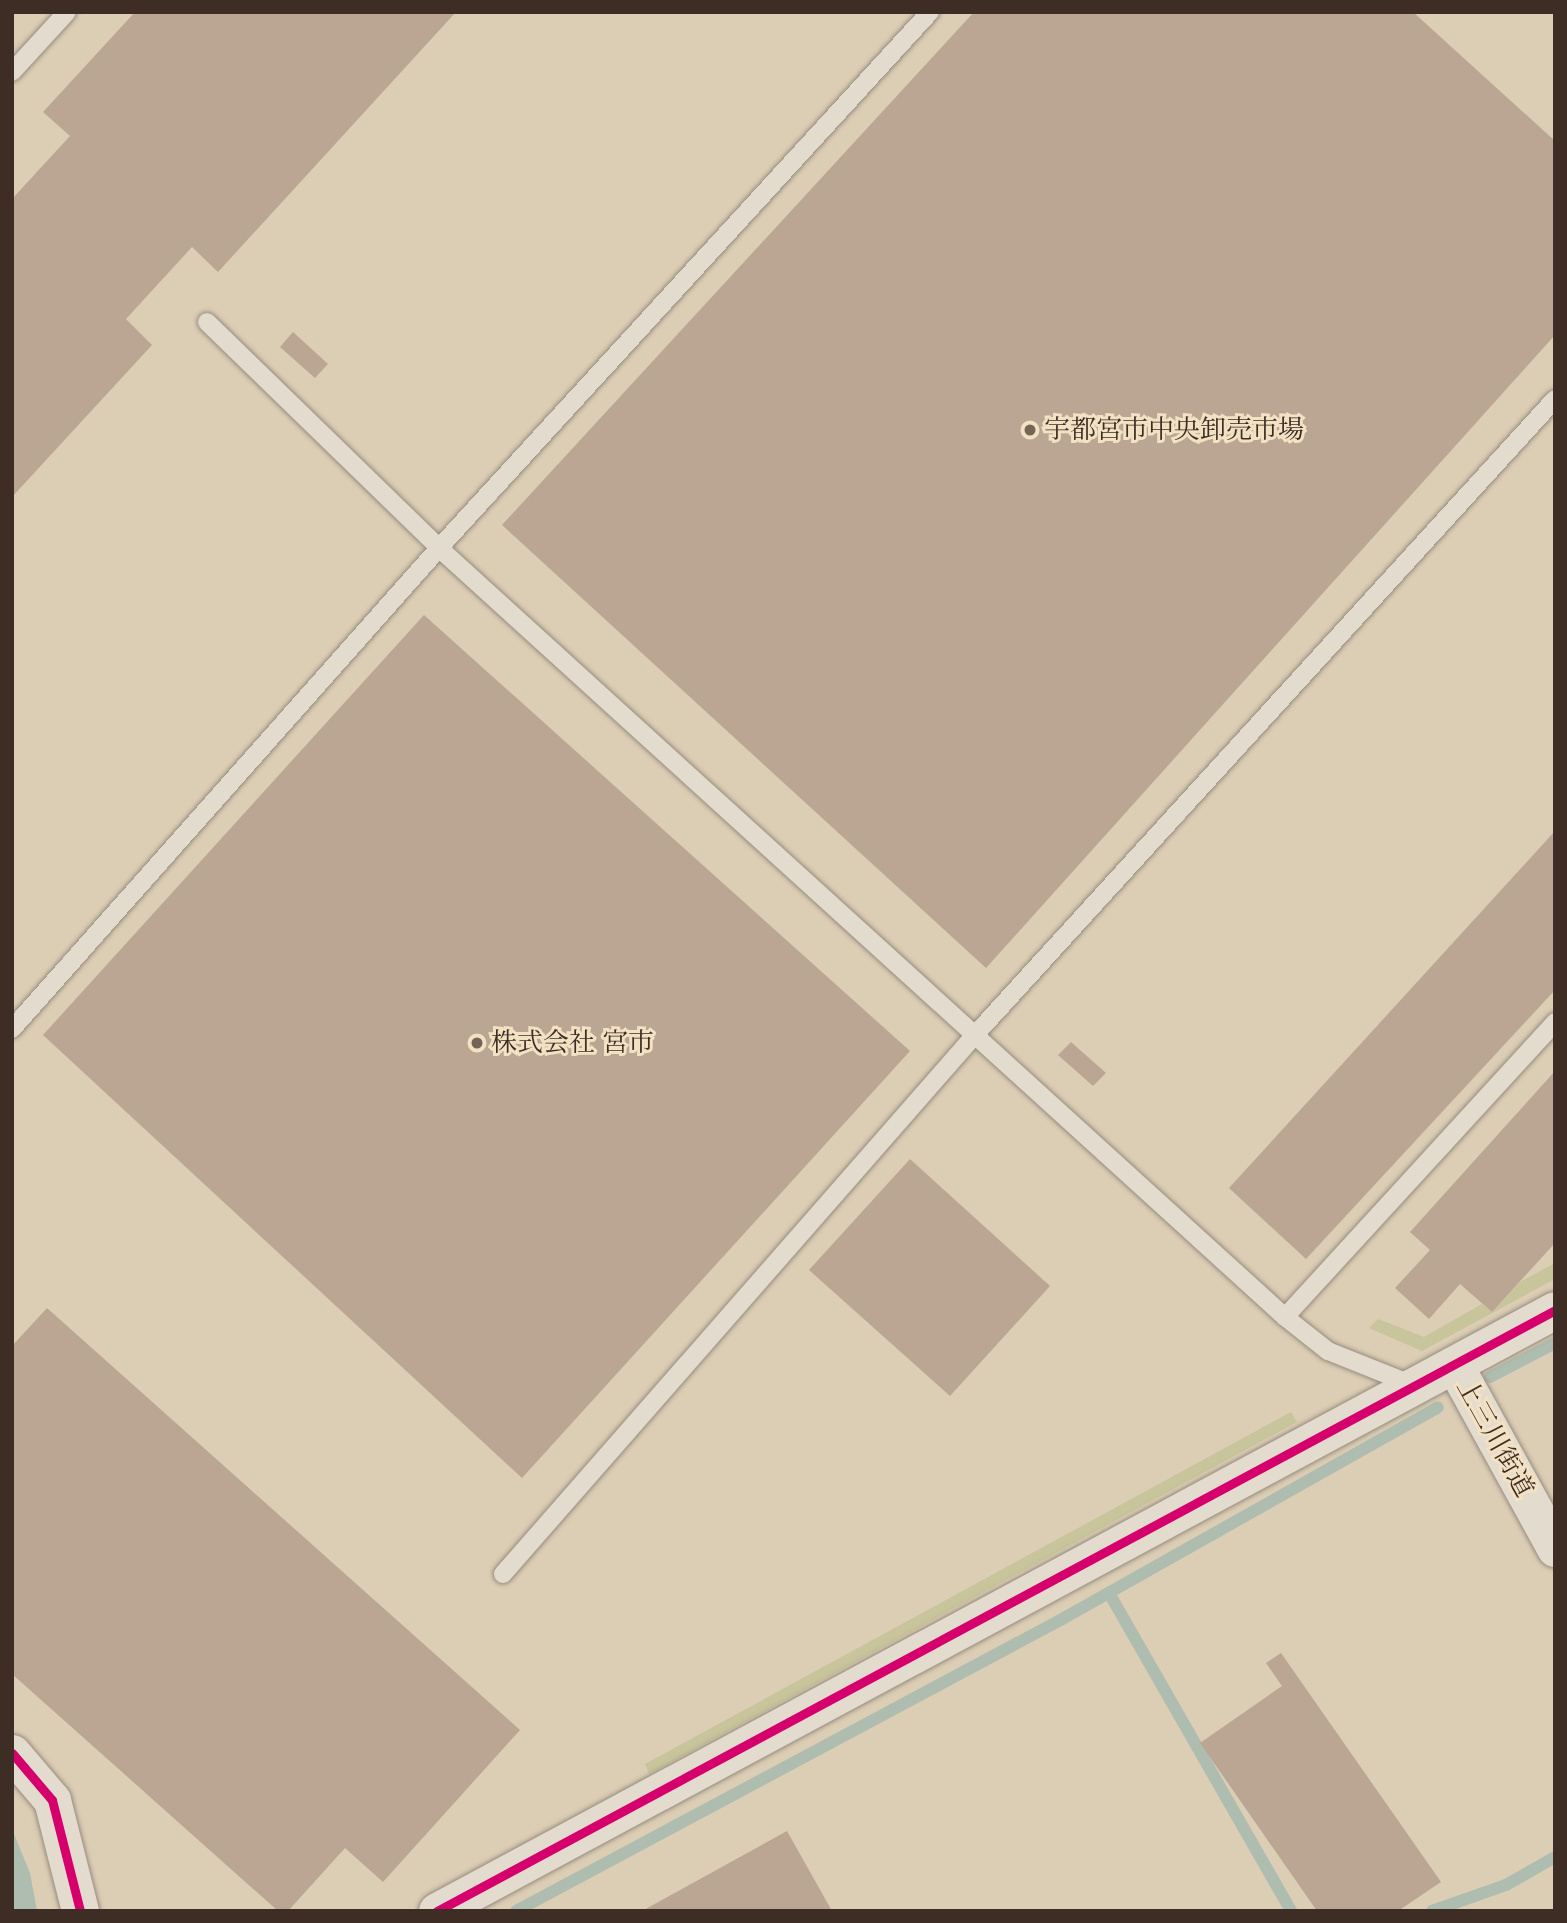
<!DOCTYPE html>
<html>
<head>
<meta charset="utf-8">
<style>
	body { margin:0 }
	#map { position:relative; width:1567px; height:1923px; overflow:hidden; background:#dccdb5; font-family:Cardo,"Noto Serif JP",serif }
	div>[style] { position:absolute }
	[style*='--x'] { left:calc(var(--x)*1px); top:calc(var(--y)*1px); width:calc(var(--w)*1px); rotate:calc(var(--a)*1deg) }
	.green>* { inset:0; background:#c8c49b }
	.water>* { inset:0; background:#aebdaf }
	.stream>* { height:12px; margin:-6px; padding:0 6px; transform-origin:6px; border-radius:6px; background:#aebdaf }
	.building>* { inset:0; background:#bba693 }
	.roads { filter:drop-shadow(0 0 2px #968c7e) drop-shadow(0 0 2px #968c7e) }
	.service>* { height:18px; margin:-9px; padding:0 9px; transform-origin:9px; border-radius:9px; background:#e3dbce }
	.minor>* { height:37px; margin:-18.5px; padding:0 18.5px; transform-origin:18.5px; border-radius:18.5px; background:#e3dbce }
	.cycleway>* { height:9px; margin:-4.5px; padding:0 4.5px; transform-origin:4.5px; border-radius:4.5px; background:#d6006c }
	.dots>* { width:19px; height:19px; translate:-50% -50%; box-sizing:border-box; border:4px solid #f3e1c4; border-radius:50% }
	span { translate:-50% -50%; white-space:nowrap; text-align:center; line-height:1.15; -webkit-text-stroke:6px #f3e1c4; paint-order:stroke }
	.poi-label { font-size:26px; color:#3d2d25 }
	.left { translate:0 -50%; text-align:left }
	.street-label { font-size:26px; color:#3d2d25 }
	.frame { position:absolute; inset:0; border:14px solid #3d2d25; pointer-events:none }
</style>
</head>
<body>
<div id="map">
	<div class="green">
		<i style="clip-path:polygon(1555px 1263px,1555px 1279px,1422px 1351px,1369px 1328px,1378px 1319px,1424px 1337px,1482px 1304px,1492px 1312px,1520px 1282px)"></i>
		<i style="clip-path:polygon(1291px 1412px,1297px 1422px,649px 1774px,645px 1764px)"></i>
	</div>
	<div class="water">
		<i style="clip-path:polygon(12px 1829px,30px 1873px,37px 1911px,12px 1911px)"></i>
	</div>
	<div class="stream">
		<i style="--x:1490;--y:1377;--w:73;--a:-27.6"></i>
		<i style="--x:1109;--y:1593;--w:366;--a:60.2"></i>
		<i style="--x:516;--y:1911;--w:621;--a:-28.13"></i>
		<i style="--x:1064;--y:1618;--w:429;--a:-29.4"></i>
		<i style="--x:1432;--y:1911;--w:78;--a:-19.4"></i>
		<i style="--x:1506;--y:1885;--w:56;--a:-29.7"></i>
	</div>
	<div class="building">
		<i style="clip-path:polygon(135px 12px,456px 12px,218px 272px,192px 247px,126px 319px,152px 345px,12px 497px,12px 199px,70px 136px,43px 112px)"></i>
		<i style="clip-path:polygon(974px 12px,1413px 12px,1555px 141px,1555px 335px,986px 968px,502px 525px)"></i>
		<i style="clip-path:polygon(293px 332px,328px 364px,315px 378px,280px 347px)"></i>
		<i style="clip-path:polygon(424px 615px,910px 1051px,522px 1478px,43px 1035px)"></i>
		<i style="clip-path:polygon(1555px 831px,1555px 990px,1306px 1259px,1229px 1188px)"></i>
		<i style="clip-path:polygon(1071px 1042px,1106px 1073px,1093px 1086px,1058px 1055px)"></i>
		<i style="clip-path:polygon(1555px 1071px,1555px 1243px,1492px 1312px,1460px 1284px,1429px 1319px,1395px 1288px,1430px 1250px,1410px 1232px)"></i>
		<i style="clip-path:polygon(910px 1159px,1050px 1286px,950px 1396px,809px 1270px)"></i>
		<i style="clip-path:polygon(47px 1308px,520px 1730px,383px 1882px,345px 1848px,288px 1911px,278px 1911px,12px 1674px,12px 1346px)"></i>
		<i style="clip-path:polygon(1281px 1653px,1441px 1882px,1398px 1911px,1317px 1911px,1200px 1743px,1282px 1686px,1266px 1663px)"></i>
		<i style="clip-path:polygon(787px 1831px,832px 1911px,642px 1911px)"></i>
	</div>
	<div class="roads">
		<div class="service">
			<i style="--x:12;--y:72;--w:81;--a:-47.5"></i>
			<i style="--x:207;--y:322;--w:324;--a:44.2"></i>
			<i style="--x:439;--y:548;--w:1143;--a:42.27"></i>
			<i style="--x:1285;--y:1317;--w:55;--a:38.3"></i>
			<i style="--x:1328;--y:1351;--w:92;--a:21.8"></i>
			<i style="--x:12;--y:1029;--w:643;--a:-48.4"></i>
			<i style="--x:439;--y:548;--w:727;--a:-47.51"></i>
			<i style="--x:1285;--y:1317;--w:400;--a:-47.5"></i>
			<i style="--x:503;--y:1574;--w:715;--a:-48.8"></i>
			<i style="--x:974;--y:1036;--w:862;--a:-47.63"></i>
		</div>
		<div class="minor">
			<i style="--x:1455;--y:1366;--w:208;--a:61.2"></i>
			<i style="--x:12;--y:1753;--w:62;--a:49.6"></i>
			<i style="--x:52;--y:1800;--w:114;--a:75.8"></i>
			<i style="--x:437;--y:1911;--w:1269;--a:-28.26"></i>
		</div>
	</div>
	<div class="cycleway">
		<i style="--x:12;--y:1753;--w:62;--a:49.6"></i>
		<i style="--x:52;--y:1800;--w:114;--a:75.8"></i>
		<i style="--x:437;--y:1911;--w:1269;--a:-28.26"></i>
	</div>
	<div class="dots">
		<i style="left:1030px;top:430px;background:#756557"></i>
		<i style="left:477px;top:1043px;background:#756557"></i>
	</div>
	<div class="poi-label">
		<span class="left" style="left:1044px;top:430px">宇都宮市中央卸売市場</span>
		<span class="left" style="left:491px;top:1043px">株式会社 宮市</span>
	</div>
	<div class="street-label">
		<span style="left:1495px;top:1438px;rotate:61deg">上三川街道</span>
	</div>
	<div class="frame"></div>
</div>
</body>
</html>
